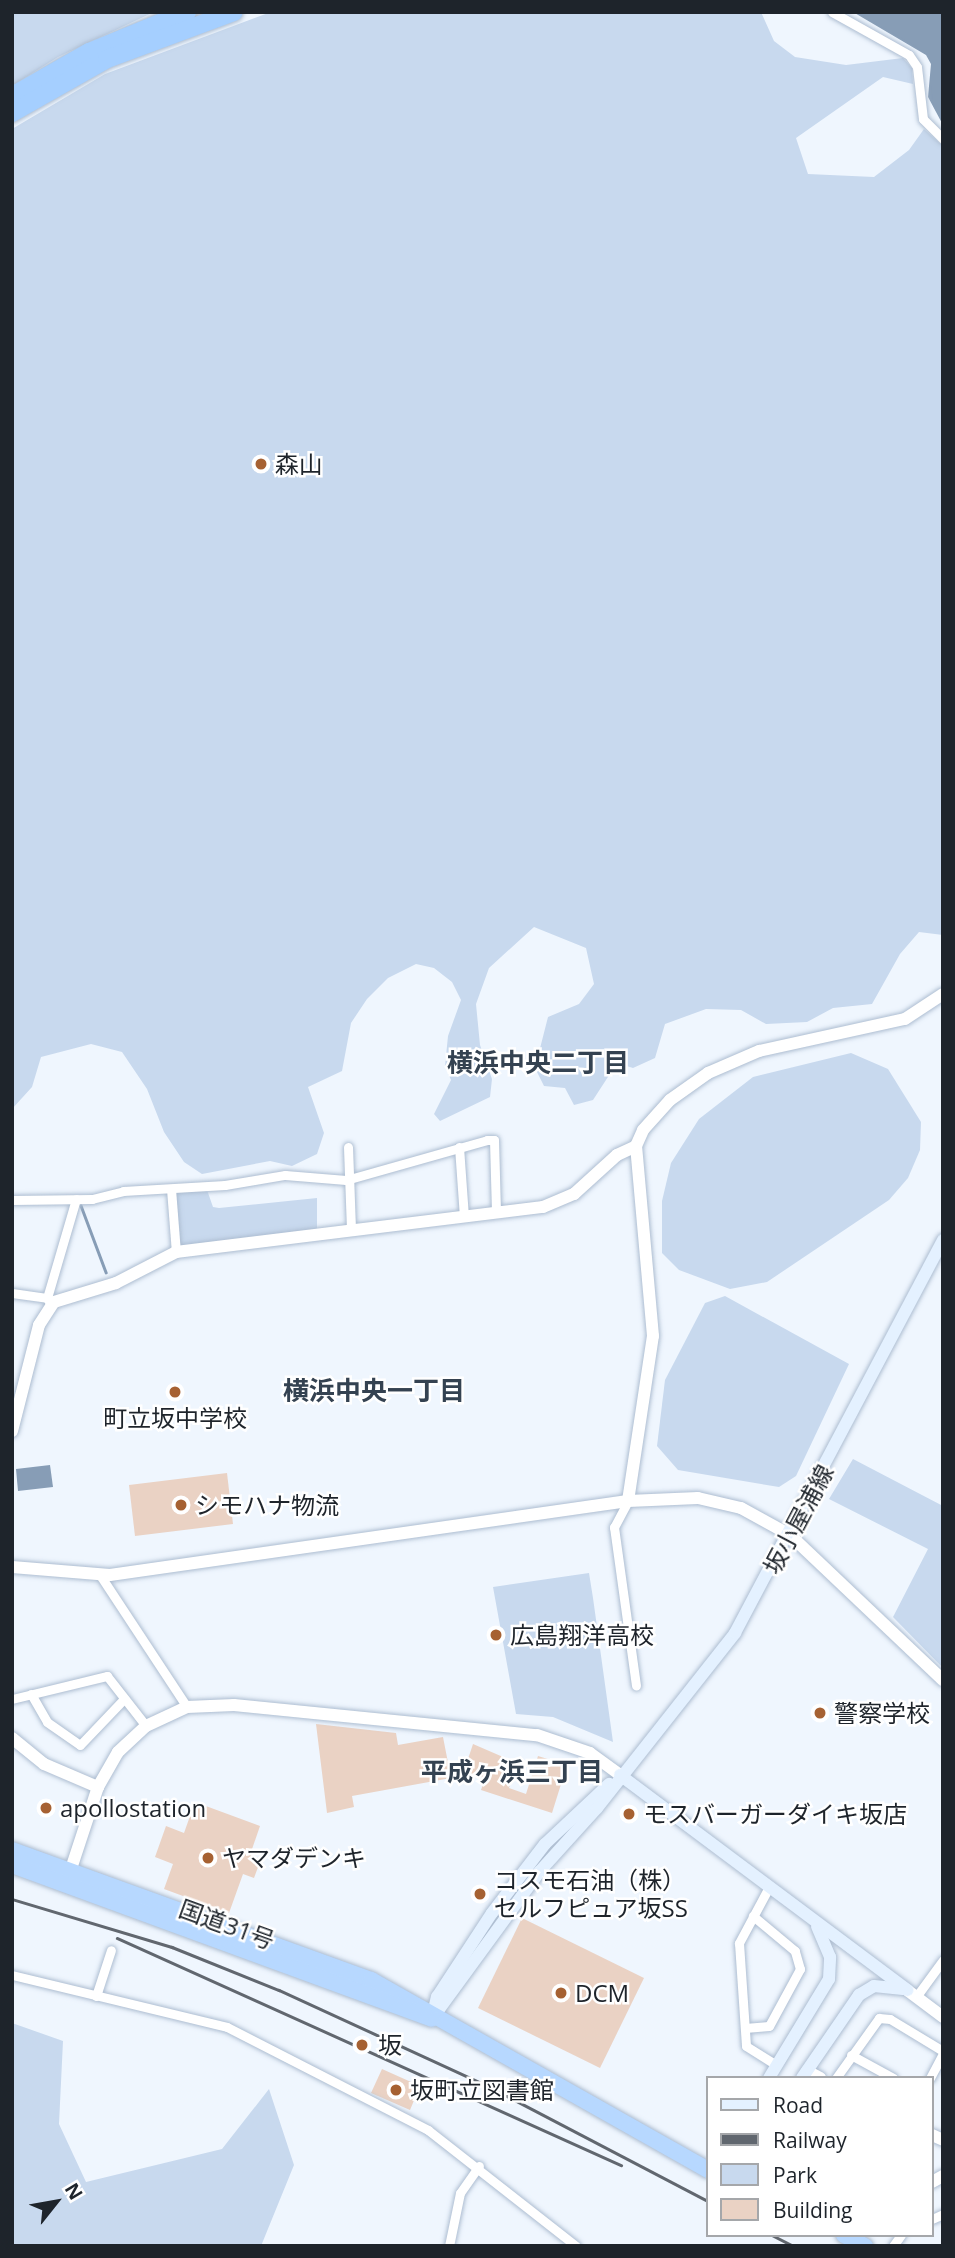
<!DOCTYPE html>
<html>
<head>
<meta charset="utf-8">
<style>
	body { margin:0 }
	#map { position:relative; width:955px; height:2258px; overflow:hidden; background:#eff6fe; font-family:"Open Sans","Noto Sans JP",sans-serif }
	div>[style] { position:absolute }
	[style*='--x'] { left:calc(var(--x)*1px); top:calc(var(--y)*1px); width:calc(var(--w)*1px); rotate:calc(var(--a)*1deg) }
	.green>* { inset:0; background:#c8d9ee }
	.water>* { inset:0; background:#879db6 }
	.stream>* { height:2.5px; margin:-1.25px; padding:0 1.25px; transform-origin:1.25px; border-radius:1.25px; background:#879db6 }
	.building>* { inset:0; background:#ead2c4 }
	.roads { filter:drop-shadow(0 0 2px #adbdd1) drop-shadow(0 0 2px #adbdd1) }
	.minor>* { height:9px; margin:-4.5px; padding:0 4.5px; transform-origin:4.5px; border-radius:4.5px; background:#fff }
	.tertiary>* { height:12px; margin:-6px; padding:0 6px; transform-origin:6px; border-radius:6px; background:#fff }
	.secondary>* { height:12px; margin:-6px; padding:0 6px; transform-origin:6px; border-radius:6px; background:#e4f1ff }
	.trunk>* { height:16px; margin:-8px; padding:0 8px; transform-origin:8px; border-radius:8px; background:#b7d8ff }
	.motorway>* { height:18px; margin:-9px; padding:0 9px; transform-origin:9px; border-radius:9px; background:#a5cfff }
	.rail>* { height:2.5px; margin:-1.25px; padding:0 1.25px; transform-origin:1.25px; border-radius:1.25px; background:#61676f }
	.dots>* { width:19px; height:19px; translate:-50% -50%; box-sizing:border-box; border:4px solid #fff; border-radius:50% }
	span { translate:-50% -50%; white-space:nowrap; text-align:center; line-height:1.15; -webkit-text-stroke:5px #fff; paint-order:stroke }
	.poi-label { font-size:24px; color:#1e242b }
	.left { translate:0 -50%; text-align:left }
	.street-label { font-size:24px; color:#1e242b }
	.neighbourhood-label { font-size:26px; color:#344251; font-weight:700 }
	.frame { position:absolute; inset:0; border:14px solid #1e242b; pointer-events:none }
	.legend { position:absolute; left:706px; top:2076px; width:228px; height:161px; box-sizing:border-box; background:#fff; border:2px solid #a5a7aa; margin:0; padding:9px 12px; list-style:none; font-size:21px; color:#1e242b }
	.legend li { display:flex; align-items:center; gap:14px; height:35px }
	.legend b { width:35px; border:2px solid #a5a7aa }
	.north { position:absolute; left:21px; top:2167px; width:70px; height:70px; -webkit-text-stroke:5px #fff; paint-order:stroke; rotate:59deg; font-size:19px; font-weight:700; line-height:28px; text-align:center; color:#1e242b }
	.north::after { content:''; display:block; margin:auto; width:24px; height:32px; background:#1e242b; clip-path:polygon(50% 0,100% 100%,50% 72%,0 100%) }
</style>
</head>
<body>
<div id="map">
	<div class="green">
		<i style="clip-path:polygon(12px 12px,154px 12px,58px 57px,12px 86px)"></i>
		<i style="clip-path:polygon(271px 12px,761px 12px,774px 41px,795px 57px,846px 65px,903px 58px,912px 68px,913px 84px,883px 77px,796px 138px,808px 174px,874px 177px,909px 150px,924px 129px,943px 146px,943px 935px,919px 932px,900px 954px,872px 1004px,833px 1008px,807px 1022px,766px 1024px,741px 1010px,706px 1009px,665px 1024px,655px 1058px,633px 1068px,617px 1063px,593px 1100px,574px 1105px,565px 1088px,544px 1086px,535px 1068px,548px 1017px,579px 1004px,594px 984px,586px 948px,534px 927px,489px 968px,476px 1004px,480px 1045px,492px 1079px,490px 1097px,440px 1121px,434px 1114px,451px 1080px,445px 1066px,448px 1036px,461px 1000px,452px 982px,434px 968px,416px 964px,388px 978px,367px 999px,351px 1023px,342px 1071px,308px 1087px,324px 1133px,317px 1154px,292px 1166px,270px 1161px,202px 1174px,184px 1162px,164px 1132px,147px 1089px,122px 1052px,91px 1044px,41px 1057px,32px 1087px,12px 1109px,12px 129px,105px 74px)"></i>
		<i style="clip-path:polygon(851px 1053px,888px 1069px,921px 1122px,920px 1150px,908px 1178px,889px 1200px,767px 1282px,730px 1289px,679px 1270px,662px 1253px,662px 1201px,671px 1163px,699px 1119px,753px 1077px)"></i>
		<i style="clip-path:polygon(207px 1190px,213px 1207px,219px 1208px,317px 1198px,317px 1231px,178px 1249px,176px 1191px)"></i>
		<i style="clip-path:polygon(725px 1296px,849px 1364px,796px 1476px,779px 1487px,678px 1470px,657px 1446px,665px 1380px,705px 1303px)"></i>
		<i style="clip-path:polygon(853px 1459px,943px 1506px,943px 1668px,893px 1617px,928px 1549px,829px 1499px)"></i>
		<i style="clip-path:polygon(589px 1573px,593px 1598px,613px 1742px,553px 1717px,516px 1714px,493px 1587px)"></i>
		<i style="clip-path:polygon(12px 2023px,63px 2041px,59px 2124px,86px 2182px,222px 2149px,269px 2089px,294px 2165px,261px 2246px,12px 2246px)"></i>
	</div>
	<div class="water">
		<i style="clip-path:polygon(853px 12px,943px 12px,943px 125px,928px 97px,931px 64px,926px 55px)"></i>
		<i style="clip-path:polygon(50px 1465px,53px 1487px,18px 1491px,16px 1469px)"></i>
	</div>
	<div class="stream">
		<i style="--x:80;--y:1203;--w:74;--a:69.4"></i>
	</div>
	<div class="building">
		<i style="clip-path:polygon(227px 1473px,233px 1524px,135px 1536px,129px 1485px)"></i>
		<i style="clip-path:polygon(316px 1724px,396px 1733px,398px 1745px,443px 1737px,451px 1778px,352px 1796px,354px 1807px,327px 1813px)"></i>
		<i style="clip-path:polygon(473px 1744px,517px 1763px,509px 1788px,526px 1794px,538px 1756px,567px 1765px,552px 1813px,481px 1790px,485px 1778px,464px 1771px)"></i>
		<i style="clip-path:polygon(195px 1802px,260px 1826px,250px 1855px,261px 1859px,254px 1878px,243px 1874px,229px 1913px,164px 1889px,173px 1864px,155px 1857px,166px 1826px,184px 1833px)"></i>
		<i style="clip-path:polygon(522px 1918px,644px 1978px,600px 2068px,478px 2008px)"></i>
		<i style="clip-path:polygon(382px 2069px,420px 2086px,410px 2110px,371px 2093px)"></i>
	</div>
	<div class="roads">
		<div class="minor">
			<i style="--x:832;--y:12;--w:88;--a:29.2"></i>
			<i style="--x:909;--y:55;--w:14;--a:56"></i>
			<i style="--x:917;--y:67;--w:52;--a:83.4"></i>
			<i style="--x:923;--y:119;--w:28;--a:45"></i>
			<i style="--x:348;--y:1147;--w:83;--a:87.9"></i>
			<i style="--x:459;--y:1147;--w:69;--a:85.9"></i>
			<i style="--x:171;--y:1189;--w:63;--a:85.5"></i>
			<i style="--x:12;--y:1200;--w:80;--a:-0.7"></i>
			<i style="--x:92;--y:1199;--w:32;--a:-14"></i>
			<i style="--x:123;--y:1191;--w:102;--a:-3.4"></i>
			<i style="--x:225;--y:1185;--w:61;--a:-9.5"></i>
			<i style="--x:285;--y:1175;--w:61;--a:4.7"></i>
			<i style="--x:346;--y:1180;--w:147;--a:-15.8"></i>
			<i style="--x:487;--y:1140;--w:7;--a:0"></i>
			<i style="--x:494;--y:1140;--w:72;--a:88.4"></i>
			<i style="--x:12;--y:1293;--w:35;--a:8"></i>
			<i style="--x:51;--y:1305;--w:8;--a:-120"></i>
			<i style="--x:47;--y:1298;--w:103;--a:-73.7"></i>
			<i style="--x:628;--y:1501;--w:30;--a:118"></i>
			<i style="--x:614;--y:1527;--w:160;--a:82.1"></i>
			<i style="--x:100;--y:1575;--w:158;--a:56.6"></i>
			<i style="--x:31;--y:1694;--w:32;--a:60"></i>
			<i style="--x:47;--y:1722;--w:40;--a:34.9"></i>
			<i style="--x:80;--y:1745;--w:64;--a:-46.3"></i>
			<i style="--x:12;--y:1699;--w:98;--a:-13.6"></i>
			<i style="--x:107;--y:1676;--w:63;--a:52"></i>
			<i style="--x:769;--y:1887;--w:64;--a:118.2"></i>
			<i style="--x:739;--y:1943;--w:103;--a:86.1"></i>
			<i style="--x:746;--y:2046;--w:36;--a:32"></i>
			<i style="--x:12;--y:1975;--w:221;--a:13.6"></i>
			<i style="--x:227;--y:2027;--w:226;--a:27.1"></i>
			<i style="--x:428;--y:2130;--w:188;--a:38.1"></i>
			<i style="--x:96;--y:1996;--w:48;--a:-71.9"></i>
			<i style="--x:916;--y:1997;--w:46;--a:-53.9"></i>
			<i style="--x:745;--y:2028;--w:24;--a:-5"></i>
			<i style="--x:769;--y:2026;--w:65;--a:-61.5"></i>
			<i style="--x:800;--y:1969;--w:19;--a:-106"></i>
			<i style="--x:795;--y:1951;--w:55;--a:-140.2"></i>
			<i style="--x:851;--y:2055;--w:48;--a:28.7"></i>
			<i style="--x:836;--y:2078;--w:74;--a:-54.4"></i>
			<i style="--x:879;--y:2018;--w:11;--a:5"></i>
			<i style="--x:890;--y:2019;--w:62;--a:31.1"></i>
			<i style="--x:930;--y:2078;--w:27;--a:-62"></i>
			<i style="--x:932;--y:2219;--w:12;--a:-24"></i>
			<i style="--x:449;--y:2246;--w:54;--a:-78.3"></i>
			<i style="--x:460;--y:2193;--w:33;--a:-55"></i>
			<i style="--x:893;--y:2246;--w:14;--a:-54"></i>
		</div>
		<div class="tertiary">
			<i style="--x:12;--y:1431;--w:109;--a:-75.7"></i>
			<i style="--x:39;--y:1325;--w:27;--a:-57"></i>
			<i style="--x:54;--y:1302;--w:65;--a:-17"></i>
			<i style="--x:116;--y:1283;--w:68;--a:-27.3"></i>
			<i style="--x:176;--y:1252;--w:370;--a:-7"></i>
			<i style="--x:543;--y:1207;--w:34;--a:-23"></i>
			<i style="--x:574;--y:1194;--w:58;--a:-42.2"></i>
			<i style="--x:617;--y:1155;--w:21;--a:-25"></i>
			<i style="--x:628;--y:1501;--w:167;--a:-81.4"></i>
			<i style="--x:653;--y:1336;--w:191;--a:-95.1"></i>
			<i style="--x:636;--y:1146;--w:17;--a:-66"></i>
			<i style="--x:643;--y:1130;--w:40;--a:-48"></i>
			<i style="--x:670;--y:1100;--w:47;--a:-35.4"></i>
			<i style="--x:708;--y:1073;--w:56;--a:-23.3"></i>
			<i style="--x:759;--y:1051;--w:149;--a:-12.4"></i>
			<i style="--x:905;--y:1019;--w:45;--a:-33.3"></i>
			<i style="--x:12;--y:1567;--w:98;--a:4.7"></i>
			<i style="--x:110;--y:1575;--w:523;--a:-8.13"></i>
			<i style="--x:628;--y:1501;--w:70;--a:-2.5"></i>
			<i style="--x:698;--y:1498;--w:44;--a:13.1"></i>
			<i style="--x:741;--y:1508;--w:56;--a:28.9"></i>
			<i style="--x:790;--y:1535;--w:211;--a:43.5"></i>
			<i style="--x:12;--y:1738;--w:41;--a:39.1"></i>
			<i style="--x:44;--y:1764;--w:59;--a:23.1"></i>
			<i style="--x:68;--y:1878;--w:96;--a:-71.8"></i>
			<i style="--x:98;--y:1787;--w:40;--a:-60.3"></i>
			<i style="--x:118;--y:1752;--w:38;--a:-43"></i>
			<i style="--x:146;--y:1726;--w:45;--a:-24.9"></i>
			<i style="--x:187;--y:1707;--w:47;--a:-2.4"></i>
			<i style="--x:234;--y:1705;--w:304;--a:5.7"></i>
			<i style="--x:537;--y:1735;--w:56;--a:18.8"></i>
			<i style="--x:590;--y:1753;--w:37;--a:36"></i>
			<i style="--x:907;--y:1990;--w:45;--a:36.9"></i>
			<i style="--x:807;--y:2071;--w:15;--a:28"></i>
			<i style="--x:932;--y:2135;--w:12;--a:24"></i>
			<i style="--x:932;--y:2182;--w:13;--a:-29"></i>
		</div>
		<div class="secondary">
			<i style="--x:620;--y:1775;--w:359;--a:36.8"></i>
			<i style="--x:432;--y:2018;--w:22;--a:-77"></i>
			<i style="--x:437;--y:1997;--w:100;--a:-56.8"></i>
			<i style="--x:492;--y:1913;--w:87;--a:-52.5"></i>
			<i style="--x:545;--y:1844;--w:88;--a:-43.2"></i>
			<i style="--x:432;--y:2019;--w:183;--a:-53.9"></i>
			<i style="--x:540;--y:1871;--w:85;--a:-47.9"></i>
			<i style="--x:597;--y:1808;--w:223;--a:-51.7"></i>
			<i style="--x:735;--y:1633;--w:445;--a:-62.1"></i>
			<i style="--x:769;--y:2078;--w:116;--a:-58.8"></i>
			<i style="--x:829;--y:1979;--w:22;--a:-87"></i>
			<i style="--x:830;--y:1957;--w:33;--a:-113"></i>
			<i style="--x:802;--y:2078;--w:101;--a:-55.5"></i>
			<i style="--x:859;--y:1995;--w:17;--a:-31"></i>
			<i style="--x:874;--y:1986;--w:29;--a:6"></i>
		</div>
		<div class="trunk">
			<i style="--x:12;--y:1850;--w:382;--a:19.9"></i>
			<i style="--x:371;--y:1980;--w:387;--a:29.4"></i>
			<i style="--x:12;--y:1865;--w:447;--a:20.1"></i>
			<i style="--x:844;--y:2235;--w:24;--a:28"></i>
		</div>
		<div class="motorway">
			<i style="--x:12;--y:96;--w:89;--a:-29.7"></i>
			<i style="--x:89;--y:52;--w:106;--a:-22.2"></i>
			<i style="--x:12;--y:113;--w:109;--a:-29.6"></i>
			<i style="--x:107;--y:59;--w:135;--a:-20.3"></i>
		</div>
	</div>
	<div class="rail">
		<i style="--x:12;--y:1899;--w:167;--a:16.7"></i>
		<i style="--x:172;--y:1947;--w:115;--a:21.9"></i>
		<i style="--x:279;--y:1990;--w:228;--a:24.7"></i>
		<i style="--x:486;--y:2085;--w:250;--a:27.6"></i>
		<i style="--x:117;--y:1938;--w:553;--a:24.25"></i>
		<i style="--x:772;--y:2235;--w:25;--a:27"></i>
	</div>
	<div class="dots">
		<i style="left:261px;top:464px;background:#a66132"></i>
		<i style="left:175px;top:1392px;background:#a66132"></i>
		<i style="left:181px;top:1505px;background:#a66132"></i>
		<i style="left:496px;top:1635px;background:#a66132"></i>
		<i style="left:820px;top:1713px;background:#a66132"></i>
		<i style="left:46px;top:1808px;background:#a66132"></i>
		<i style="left:629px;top:1814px;background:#a66132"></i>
		<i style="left:208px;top:1858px;background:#a66132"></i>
		<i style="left:480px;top:1894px;background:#a66132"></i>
		<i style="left:561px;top:1993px;background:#a66132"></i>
		<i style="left:362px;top:2045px;background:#a66132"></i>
		<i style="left:396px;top:2090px;background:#a66132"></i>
	</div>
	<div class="poi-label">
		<span class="left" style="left:275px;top:464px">森山</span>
		<span style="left:175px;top:1418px">町立坂中学校</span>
		<span class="left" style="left:195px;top:1505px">シモハナ物流</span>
		<span class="left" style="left:510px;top:1635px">広島翔洋高校</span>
		<span class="left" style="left:834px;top:1713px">警察学校</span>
		<span class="left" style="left:60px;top:1808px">apollostation</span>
		<span class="left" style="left:643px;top:1814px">モスバーガーダイキ坂店</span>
		<span class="left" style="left:222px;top:1858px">ヤマダデンキ</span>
		<span class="left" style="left:494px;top:1894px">コスモ石油（株）<br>セルフピュア坂SS</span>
		<span class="left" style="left:575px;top:1993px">DCM</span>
		<span class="left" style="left:378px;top:2045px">坂</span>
		<span class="left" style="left:410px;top:2090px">坂町立図書館</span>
	</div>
	<div class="street-label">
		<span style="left:798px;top:1519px;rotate:-62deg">坂小屋浦線</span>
		<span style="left:227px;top:1924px;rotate:20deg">国道31号</span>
	</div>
	<div class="neighbourhood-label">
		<span style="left:538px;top:1063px">横浜中央二丁目</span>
		<span style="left:374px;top:1391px">横浜中央一丁目</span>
		<span style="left:512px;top:1772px">平成ヶ浜三丁目</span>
	</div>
	<div class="frame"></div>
	<ul class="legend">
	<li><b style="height:9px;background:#e4f1ff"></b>Road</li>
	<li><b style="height:9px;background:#61676f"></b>Railway</li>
	<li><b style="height:19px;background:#c8d9ee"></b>Park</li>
	<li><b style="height:19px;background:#ead2c4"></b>Building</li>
	</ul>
	<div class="north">N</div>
</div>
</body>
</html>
